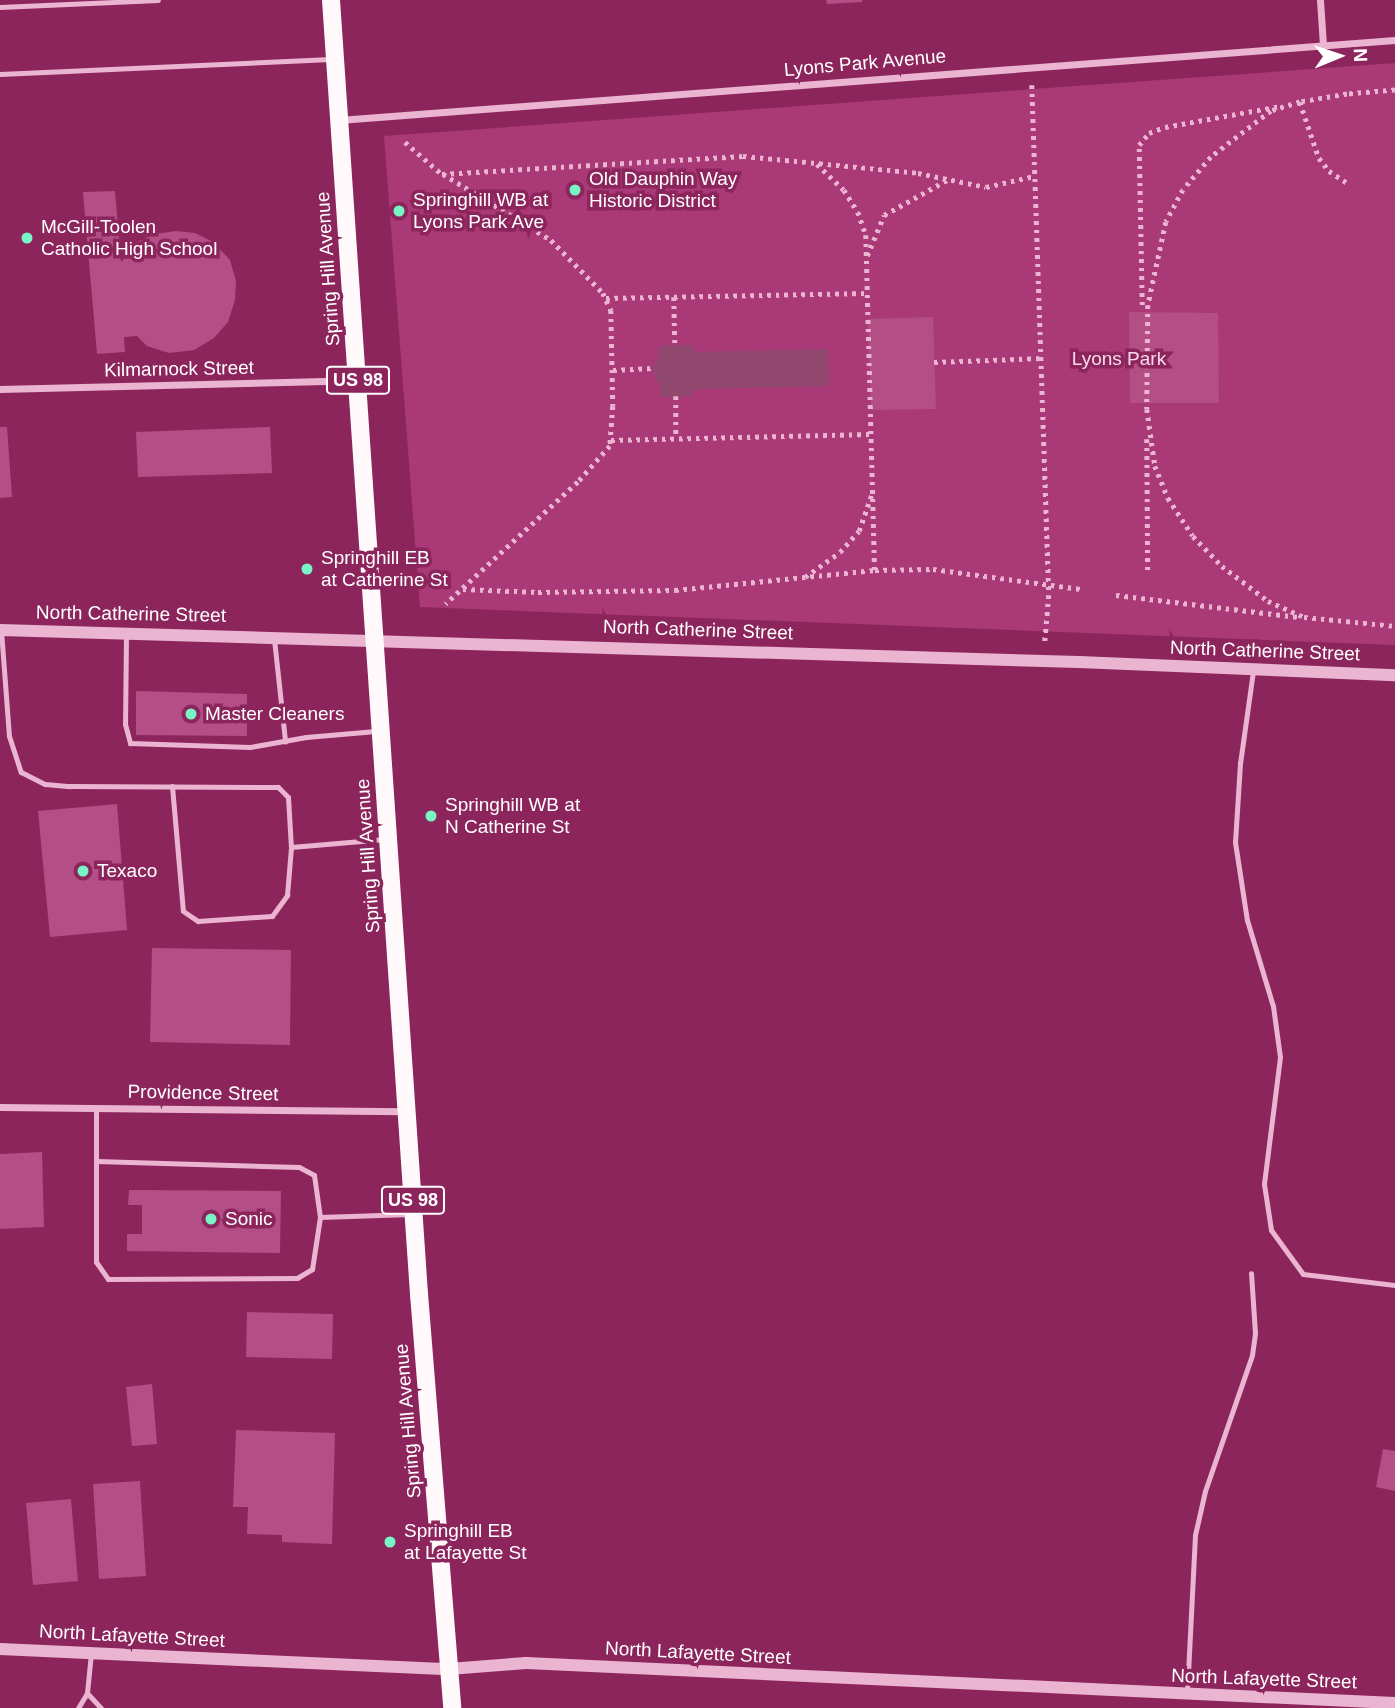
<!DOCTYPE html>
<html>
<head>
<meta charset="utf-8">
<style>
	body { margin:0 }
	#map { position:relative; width:1395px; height:1708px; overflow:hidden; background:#8d255d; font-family:Helvetica,sans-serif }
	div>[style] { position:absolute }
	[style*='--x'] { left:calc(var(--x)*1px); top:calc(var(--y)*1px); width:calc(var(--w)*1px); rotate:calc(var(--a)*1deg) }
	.green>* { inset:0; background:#aa3977 }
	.water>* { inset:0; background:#924970 }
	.building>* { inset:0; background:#b44e86 }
	.path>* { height:4.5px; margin-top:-2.25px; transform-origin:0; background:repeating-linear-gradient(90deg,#ebb5d2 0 3.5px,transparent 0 8.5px) }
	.service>* { height:5px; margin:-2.5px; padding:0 2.5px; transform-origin:2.5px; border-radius:2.5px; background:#ebb5d2 }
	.minor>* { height:7px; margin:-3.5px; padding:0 3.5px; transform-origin:3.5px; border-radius:3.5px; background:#ebb5d2 }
	.tertiary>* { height:12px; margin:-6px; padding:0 6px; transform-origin:6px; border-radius:6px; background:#ebb5d2 }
	.primary>* { height:18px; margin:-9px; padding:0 9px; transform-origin:9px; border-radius:9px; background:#fff9fc }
	.dots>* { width:19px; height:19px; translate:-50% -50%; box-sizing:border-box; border:4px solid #8d255d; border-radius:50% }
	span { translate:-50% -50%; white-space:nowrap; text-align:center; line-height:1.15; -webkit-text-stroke:7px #8d255d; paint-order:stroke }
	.shield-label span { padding:2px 5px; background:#8d255d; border:2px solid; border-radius:5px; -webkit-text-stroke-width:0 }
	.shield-label { font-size:18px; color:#fff; font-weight:700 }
	.street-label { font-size:19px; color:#fff }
	.poi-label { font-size:19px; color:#fff }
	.left { translate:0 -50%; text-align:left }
	.park-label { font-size:19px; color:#f8d9ea }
	.north { position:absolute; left:1304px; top:21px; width:70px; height:70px; -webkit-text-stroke:5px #8d255d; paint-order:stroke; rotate:88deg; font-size:19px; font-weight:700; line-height:28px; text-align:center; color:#fff }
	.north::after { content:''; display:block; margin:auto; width:24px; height:32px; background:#fff; clip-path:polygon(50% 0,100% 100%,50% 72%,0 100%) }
</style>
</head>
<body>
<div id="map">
	<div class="green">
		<i style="clip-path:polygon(1395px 63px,1395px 645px,420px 607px,384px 136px)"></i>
	</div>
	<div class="water">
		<i style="clip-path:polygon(693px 345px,694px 352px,828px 349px,829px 386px,694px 389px,693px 396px,660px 397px,660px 384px,655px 379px,653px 366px,659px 358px,659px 346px)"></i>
	</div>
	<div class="building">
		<i style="clip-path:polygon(826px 0,862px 0,862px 2px,827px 4px)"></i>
		<i style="clip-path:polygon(115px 191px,121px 262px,139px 241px,155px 234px,176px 231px,195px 233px,213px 242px,230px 260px,236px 281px,235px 300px,228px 322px,214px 338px,194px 350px,169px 353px,147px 346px,137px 336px,124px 337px,125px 352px,97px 354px,83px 192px)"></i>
		<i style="clip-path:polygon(1129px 312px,1218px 313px,1219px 403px,1130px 403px)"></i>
		<i style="clip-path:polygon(933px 317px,936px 409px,871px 410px,868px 319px)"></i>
		<i style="clip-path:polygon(0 427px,7px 427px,12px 497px,0 498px)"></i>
		<i style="clip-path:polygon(270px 427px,272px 473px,138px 477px,136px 432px)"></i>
		<i style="clip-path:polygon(136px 691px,247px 694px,247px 736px,136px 735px)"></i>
		<i style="clip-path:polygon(117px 804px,127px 930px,50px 937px,38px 811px)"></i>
		<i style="clip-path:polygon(152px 948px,291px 950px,290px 1045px,150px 1042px)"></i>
		<i style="clip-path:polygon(42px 1152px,44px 1227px,0 1229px,0 1154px)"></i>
		<i style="clip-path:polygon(129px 1190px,281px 1191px,280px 1253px,127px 1251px,127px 1234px,142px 1234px,142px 1205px,128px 1205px)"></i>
		<i style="clip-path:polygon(247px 1312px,333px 1314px,332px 1359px,246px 1357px)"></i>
		<i style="clip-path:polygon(152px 1384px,157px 1444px,132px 1446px,126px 1387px)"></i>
		<i style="clip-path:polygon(236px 1430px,335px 1433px,332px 1544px,282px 1542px,282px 1535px,247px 1534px,248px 1507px,233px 1507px)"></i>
		<i style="clip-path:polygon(1383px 1449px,1395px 1451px,1395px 1491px,1376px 1487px)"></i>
		<i style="clip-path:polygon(140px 1481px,146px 1576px,99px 1579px,93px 1484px)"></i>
		<i style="clip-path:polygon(71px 1499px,78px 1581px,33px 1585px,26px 1503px)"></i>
	</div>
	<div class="path">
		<i style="--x:1032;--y:85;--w:510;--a:88.09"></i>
		<i style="--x:1049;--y:595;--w:47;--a:94.9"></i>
		<i style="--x:1395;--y:90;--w:48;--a:175.2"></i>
		<i style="--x:1347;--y:94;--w:48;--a:170.3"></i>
		<i style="--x:1300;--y:102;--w:30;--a:163"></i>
		<i style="--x:1271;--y:111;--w:76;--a:142.5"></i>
		<i style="--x:1211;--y:157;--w:43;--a:130.3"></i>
		<i style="--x:1183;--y:190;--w:36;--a:118"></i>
		<i style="--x:1166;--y:222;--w:85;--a:102.2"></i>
		<i style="--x:1148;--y:305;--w:104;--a:90.6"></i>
		<i style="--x:1147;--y:409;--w:58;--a:82"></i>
		<i style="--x:1155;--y:466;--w:35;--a:68"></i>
		<i style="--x:1168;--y:498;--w:45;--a:56.7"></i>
		<i style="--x:1193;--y:536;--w:42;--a:46"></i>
		<i style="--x:1222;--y:566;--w:58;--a:37.3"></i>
		<i style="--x:1268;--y:601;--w:39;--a:24"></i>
		<i style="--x:1304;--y:617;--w:91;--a:5.6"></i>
		<i style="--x:1300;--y:102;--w:59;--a:71.3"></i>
		<i style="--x:1319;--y:158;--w:16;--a:52"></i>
		<i style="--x:1329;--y:171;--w:24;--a:33"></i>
		<i style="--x:405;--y:142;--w:49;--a:40.9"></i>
		<i style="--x:442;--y:174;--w:302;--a:-3.4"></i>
		<i style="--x:743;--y:156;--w:176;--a:5.5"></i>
		<i style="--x:918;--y:173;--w:69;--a:11.6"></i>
		<i style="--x:986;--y:187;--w:50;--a:-12.7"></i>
		<i style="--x:817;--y:164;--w:37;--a:44"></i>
		<i style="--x:844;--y:190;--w:26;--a:58"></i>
		<i style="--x:858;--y:212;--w:24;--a:71"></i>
		<i style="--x:866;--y:235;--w:335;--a:88.5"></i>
		<i style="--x:443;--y:174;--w:127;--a:31.4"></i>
		<i style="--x:551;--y:240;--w:74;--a:45.5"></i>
		<i style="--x:603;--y:293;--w:19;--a:65"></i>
		<i style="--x:611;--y:310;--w:96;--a:88.8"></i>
		<i style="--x:613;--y:406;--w:40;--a:94.3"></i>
		<i style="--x:610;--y:446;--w:48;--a:131.6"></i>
		<i style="--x:578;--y:482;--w:180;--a:137.3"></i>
		<i style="--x:867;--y:256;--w:44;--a:-67.5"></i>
		<i style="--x:884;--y:215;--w:72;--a:-29.1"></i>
		<i style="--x:674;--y:297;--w:49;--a:88.8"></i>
		<i style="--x:606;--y:298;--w:262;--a:-1.1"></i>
		<i style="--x:1142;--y:305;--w:160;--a:-91.1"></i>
		<i style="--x:1139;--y:145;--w:16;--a:-50"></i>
		<i style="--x:1149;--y:133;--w:17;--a:-21"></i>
		<i style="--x:1165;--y:127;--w:118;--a:-10.3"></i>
		<i style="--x:934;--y:362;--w:108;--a:-2.1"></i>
		<i style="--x:613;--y:370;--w:40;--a:-2.9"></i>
		<i style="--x:676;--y:396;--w:42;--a:90"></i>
		<i style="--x:1147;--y:439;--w:135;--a:89.6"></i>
		<i style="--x:611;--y:440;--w:260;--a:-1.3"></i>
		<i style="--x:805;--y:577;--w:43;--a:-35.5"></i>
		<i style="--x:840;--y:552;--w:28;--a:-48"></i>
		<i style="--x:859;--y:531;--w:39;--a:-71"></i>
		<i style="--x:463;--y:589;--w:75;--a:2.3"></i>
		<i style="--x:538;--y:592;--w:137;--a:-0.8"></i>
		<i style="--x:675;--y:590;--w:201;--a:-5.7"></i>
		<i style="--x:875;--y:570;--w:58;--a:-1"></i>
		<i style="--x:933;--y:569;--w:149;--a:7.7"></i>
		<i style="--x:1116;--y:595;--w:184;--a:6.9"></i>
	</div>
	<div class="service">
		<i style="--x:0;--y:7;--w:158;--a:-2.5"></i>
		<i style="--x:0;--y:74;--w:331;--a:-2.6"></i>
		<i style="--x:1;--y:630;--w:106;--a:85.7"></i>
		<i style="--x:9;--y:736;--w:38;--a:72"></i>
		<i style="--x:21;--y:772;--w:27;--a:27"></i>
		<i style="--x:45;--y:784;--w:25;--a:5"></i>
		<i style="--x:70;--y:786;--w:208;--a:0.3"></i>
		<i style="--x:278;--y:787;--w:14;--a:45"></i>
		<i style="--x:288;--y:797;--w:50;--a:86.6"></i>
		<i style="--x:291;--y:847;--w:94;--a:-4.9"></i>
		<i style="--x:126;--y:634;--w:90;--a:90.6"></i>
		<i style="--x:125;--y:724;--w:20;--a:75"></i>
		<i style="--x:130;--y:743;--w:120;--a:1.9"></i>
		<i style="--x:250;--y:747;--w:57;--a:-10.1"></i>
		<i style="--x:306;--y:737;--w:70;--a:-4.9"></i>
		<i style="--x:274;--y:639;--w:103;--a:83.8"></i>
		<i style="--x:1253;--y:671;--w:93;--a:98"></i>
		<i style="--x:1240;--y:763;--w:79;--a:93.6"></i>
		<i style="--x:1235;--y:842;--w:79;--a:81.3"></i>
		<i style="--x:1247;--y:920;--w:90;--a:73.2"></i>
		<i style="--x:1273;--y:1006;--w:51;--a:82.2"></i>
		<i style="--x:1280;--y:1057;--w:128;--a:97.2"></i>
		<i style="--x:1264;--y:1184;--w:47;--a:81.3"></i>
		<i style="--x:1271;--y:1230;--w:54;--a:54"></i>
		<i style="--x:1303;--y:1274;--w:93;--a:6.8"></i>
		<i style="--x:172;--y:786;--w:125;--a:85"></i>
		<i style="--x:183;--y:911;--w:18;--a:34"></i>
		<i style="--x:198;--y:921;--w:74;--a:-3.9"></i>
		<i style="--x:272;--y:916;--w:26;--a:-54"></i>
		<i style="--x:287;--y:895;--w:48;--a:-85.2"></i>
		<i style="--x:96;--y:1161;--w:203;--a:1.7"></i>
		<i style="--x:299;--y:1167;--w:17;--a:28"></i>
		<i style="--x:314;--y:1175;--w:42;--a:81.9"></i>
		<i style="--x:320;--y:1217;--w:53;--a:98.7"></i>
		<i style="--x:312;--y:1269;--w:17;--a:149"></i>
		<i style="--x:297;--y:1278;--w:189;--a:179.7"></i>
		<i style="--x:108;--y:1279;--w:21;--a:-125"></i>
		<i style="--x:96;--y:1262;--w:101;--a:-90"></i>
		<i style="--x:96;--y:1161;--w:53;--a:-90"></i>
		<i style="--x:320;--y:1217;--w:91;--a:-1.9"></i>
		<i style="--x:91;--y:1653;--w:40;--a:95.7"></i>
		<i style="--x:87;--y:1693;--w:21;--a:47"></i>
		<i style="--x:1187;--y:1693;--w:158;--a:-87.1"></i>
		<i style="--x:1195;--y:1535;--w:45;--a:-77.2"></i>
		<i style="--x:1205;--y:1491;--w:144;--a:-70.9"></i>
		<i style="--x:1252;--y:1355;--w:22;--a:-82"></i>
		<i style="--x:1255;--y:1333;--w:60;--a:-93.8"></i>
		<i style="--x:78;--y:1708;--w:17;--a:-59"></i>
	</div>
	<div class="minor">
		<i style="--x:1320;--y:0;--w:45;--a:86.2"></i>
		<i style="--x:339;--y:120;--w:1059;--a:-4.33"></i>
		<i style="--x:0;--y:389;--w:356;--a:-1.4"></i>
		<i style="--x:0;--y:1107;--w:405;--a:0.6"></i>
	</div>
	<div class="tertiary">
		<i style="--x:0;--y:630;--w:1079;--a:1.7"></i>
		<i style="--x:1079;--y:662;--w:316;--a:2.4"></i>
		<i style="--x:0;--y:1649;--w:449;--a:2.6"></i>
		<i style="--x:449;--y:1669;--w:77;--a:-4.5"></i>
		<i style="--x:526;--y:1663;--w:870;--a:2.64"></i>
	</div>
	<div class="primary">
		<i style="--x:331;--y:0;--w:1297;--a:86.11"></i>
		<i style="--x:419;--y:1294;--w:415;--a:85.4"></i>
	</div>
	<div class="dots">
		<i style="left:575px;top:190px;background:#79f5c5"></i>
		<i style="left:399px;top:211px;background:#79f5c5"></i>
		<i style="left:27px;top:238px;background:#79f5c5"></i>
		<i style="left:307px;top:569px;background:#79f5c5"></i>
		<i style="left:191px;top:714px;background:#79f5c5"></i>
		<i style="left:431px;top:816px;background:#79f5c5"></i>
		<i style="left:83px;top:871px;background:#79f5c5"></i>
		<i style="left:211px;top:1219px;background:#79f5c5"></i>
		<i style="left:390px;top:1542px;background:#79f5c5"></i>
	</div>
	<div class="shield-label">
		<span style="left:358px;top:380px">US 98</span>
		<span style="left:413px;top:1200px">US 98</span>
	</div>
	<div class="street-label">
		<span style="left:865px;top:63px;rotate:-5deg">Lyons Park Avenue</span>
		<span style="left:328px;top:269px;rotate:-94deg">Spring Hill Avenue</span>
		<span style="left:179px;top:369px;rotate:-1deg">Kilmarnock Street</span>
		<span style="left:131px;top:614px;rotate:1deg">North Catherine Street</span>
		<span style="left:698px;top:630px;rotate:2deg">North Catherine Street</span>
		<span style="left:1265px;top:651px;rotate:2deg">North Catherine Street</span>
		<span style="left:368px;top:856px;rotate:-94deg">Spring Hill Avenue</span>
		<span style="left:203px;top:1093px;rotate:1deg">Providence Street</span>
		<span style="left:408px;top:1421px;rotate:-95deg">Spring Hill Avenue</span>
		<span style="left:132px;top:1636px;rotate:3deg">North Lafayette Street</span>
		<span style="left:698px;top:1653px;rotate:3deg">North Lafayette Street</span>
		<span style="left:1264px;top:1679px;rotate:2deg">North Lafayette Street</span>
	</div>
	<div class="poi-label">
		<span class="left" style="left:589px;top:190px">Old Dauphin Way<br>Historic District</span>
		<span class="left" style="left:413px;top:211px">Springhill WB at<br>Lyons Park Ave</span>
		<span class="left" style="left:41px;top:238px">McGill-Toolen<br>Catholic High School</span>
		<span class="left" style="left:321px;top:569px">Springhill EB<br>at Catherine St</span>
		<span class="left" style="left:205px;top:714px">Master Cleaners</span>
		<span class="left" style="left:445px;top:816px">Springhill WB at<br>N Catherine St</span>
		<span class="left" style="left:97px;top:871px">Texaco</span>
		<span class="left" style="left:225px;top:1219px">Sonic</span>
		<span class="left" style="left:404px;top:1542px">Springhill EB<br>at Lafayette St</span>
	</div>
	<div class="park-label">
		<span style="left:1119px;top:359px">Lyons Park</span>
	</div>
	<div class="north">N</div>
</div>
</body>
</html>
